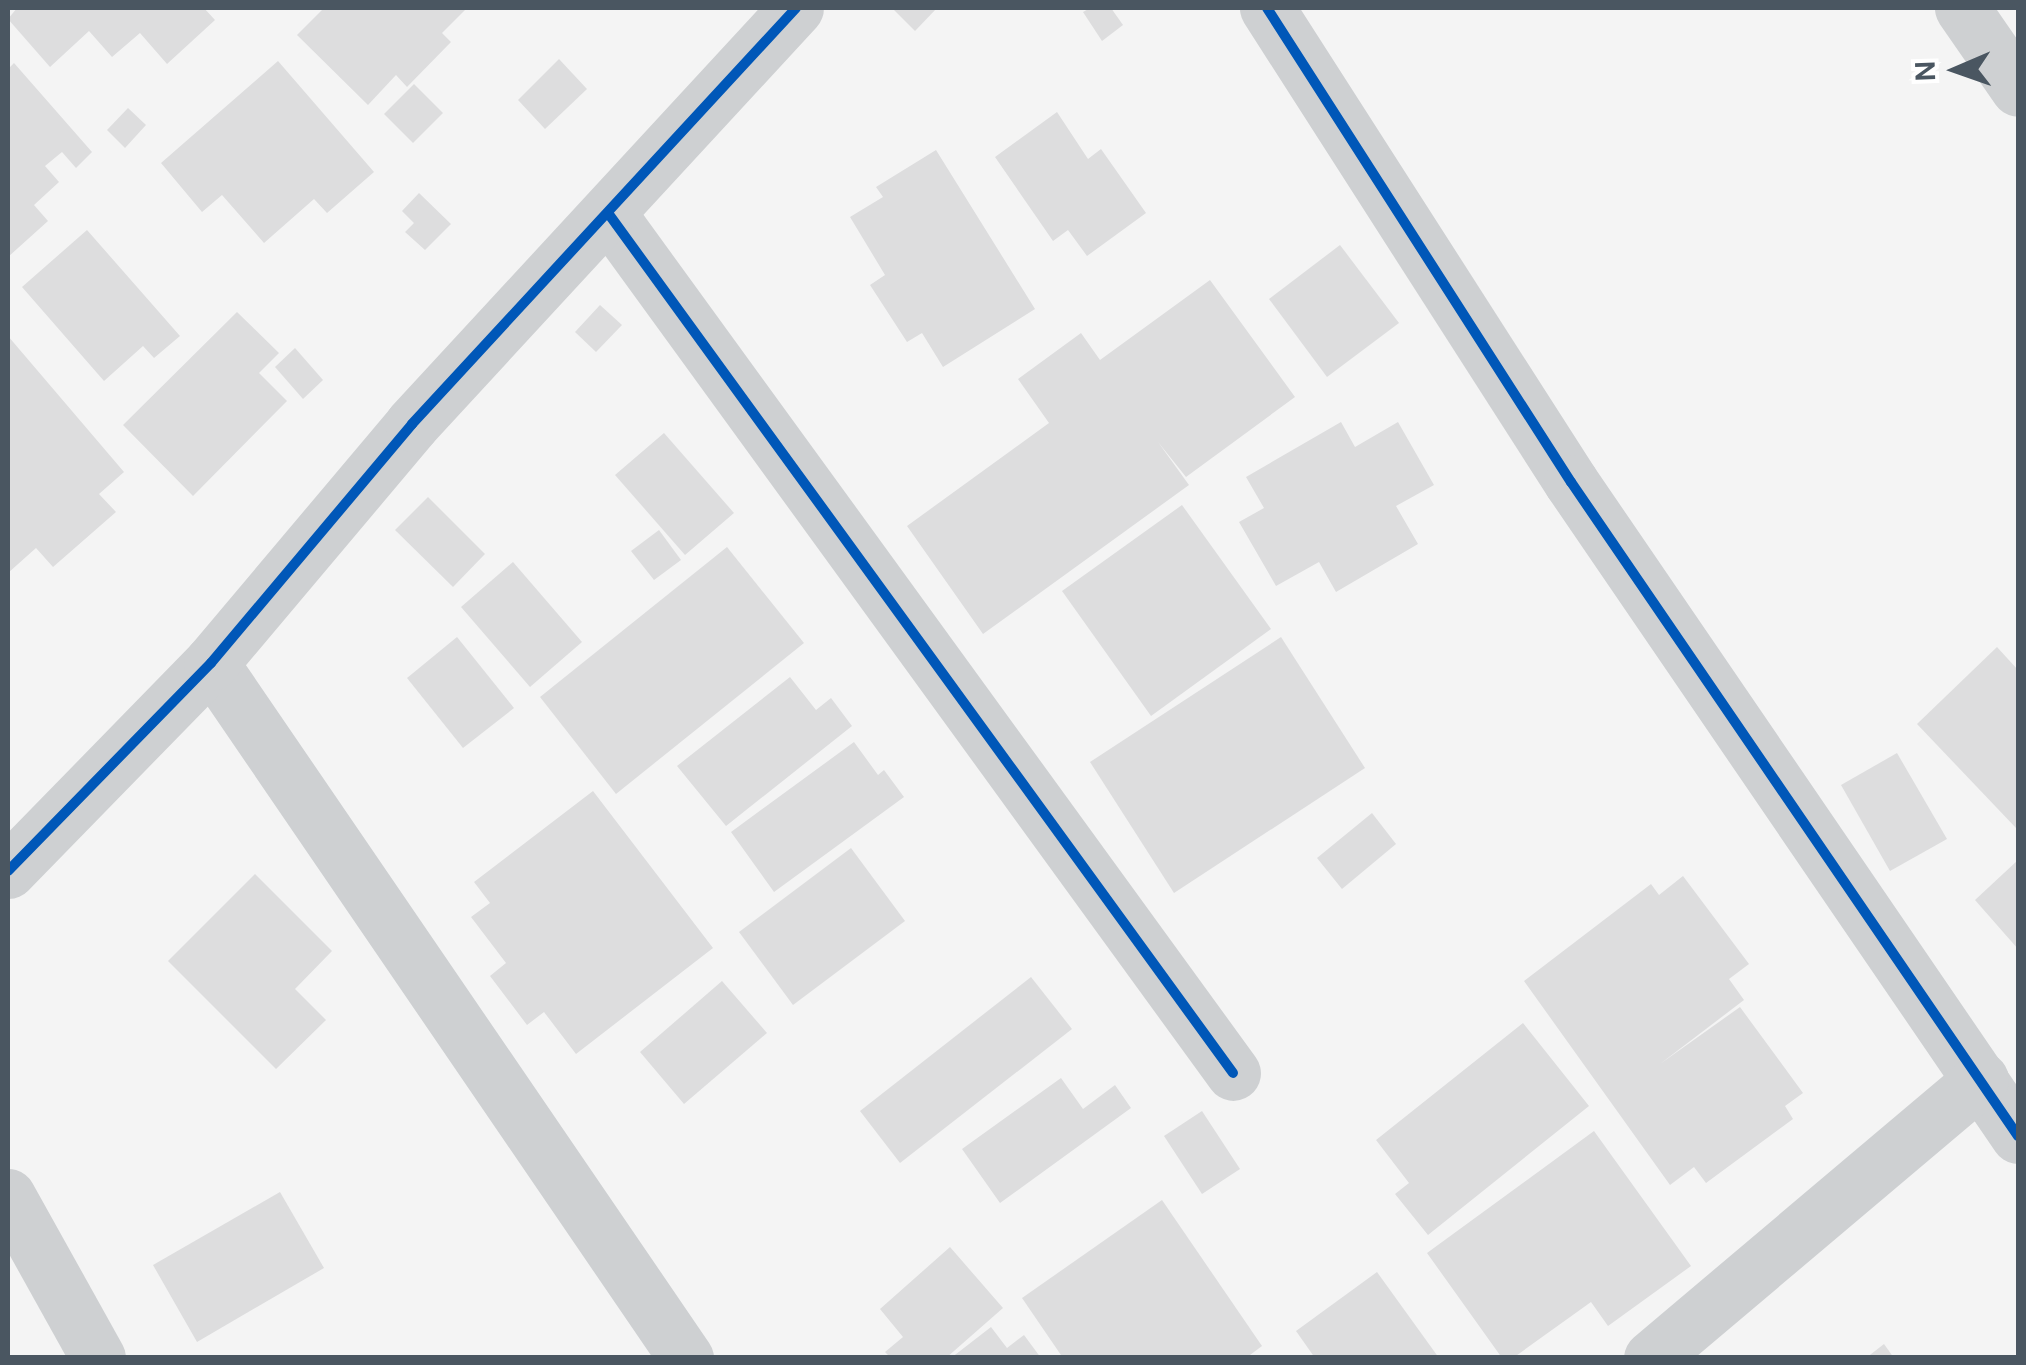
<!DOCTYPE html>
<html>
<head>
<meta charset="utf-8">
<style>
	body { margin:0 }
	#map { position:relative; width:2026px; height:1365px; overflow:hidden; background:#f4f4f4; font-family:"DM Sans",sans-serif }
	div>[style] { position:absolute }
	[style*='--x'] { left:calc(var(--x)*1px); top:calc(var(--y)*1px); width:calc(var(--w)*1px); rotate:calc(var(--a)*1deg) }
	.building>* { inset:0; background:#ddddde }
	.minor>* { height:55px; margin:-27.5px; padding:0 27.5px; transform-origin:27.5px; border-radius:27.5px; background:#ced0d2 }
	.cycleway>* { height:10px; margin:-5px; padding:0 5px; transform-origin:5px; border-radius:5px; background:#0057b8 }
	span { translate:-50% -50%; white-space:nowrap; text-align:center; line-height:1.15; -webkit-text-stroke:8px #fff; paint-order:stroke }
	.frame { position:absolute; inset:0; border:10px solid #4a5661; pointer-events:none }
	.north { position:absolute; left:1906px; top:20px; width:100px; height:100px; -webkit-text-stroke:8px #fff; paint-order:stroke; rotate:268deg; font-size:28px; font-weight:700; line-height:40px; text-align:center; color:#4a5661 }
	.north::after { content:''; display:block; margin:auto; width:35px; height:45px; background:#4a5661; clip-path:polygon(50% 0,100% 100%,50% 72%,0 100%) }
</style>
</head>
<body>
<div id="map">
	<div class="building">
		<i style="clip-path:polygon(17px 8px,204px 8px,215px 20px,167px 64px,140px 33px,112px 57px,89px 31px,50px 67px,8px 19px)"></i>
		<i style="clip-path:polygon(324px 8px,467px 8px,442px 33px,451px 42px,407px 87px,396px 75px,368px 105px,297px 35px)"></i>
		<i style="clip-path:polygon(892px 8px,937px 8px,915px 31px)"></i>
		<i style="clip-path:polygon(1090px 8px,1111px 8px,1123px 25px,1102px 41px,1083px 12px)"></i>
		<i style="clip-path:polygon(559px 59px,587px 89px,545px 129px,518px 100px)"></i>
		<i style="clip-path:polygon(278px 61px,374px 172px,327px 213px,314px 199px,264px 243px,222px 195px,202px 212px,161px 163px)"></i>
		<i style="clip-path:polygon(14px 63px,92px 152px,76px 168px,62px 152px,45px 166px,59px 182px,34px 205px,48px 221px,8px 257px,8px 69px)"></i>
		<i style="clip-path:polygon(414px 84px,443px 113px,413px 143px,384px 114px)"></i>
		<i style="clip-path:polygon(128px 108px,146px 125px,125px 148px,107px 130px)"></i>
		<i style="clip-path:polygon(1057px 112px,1088px 159px,1101px 149px,1146px 213px,1087px 256px,1068px 230px,1053px 241px,995px 157px)"></i>
		<i style="clip-path:polygon(936px 150px,1035px 309px,943px 367px,922px 333px,907px 342px,870px 285px,885px 275px,850px 217px,883px 197px,876px 187px)"></i>
		<i style="clip-path:polygon(419px 193px,451px 224px,425px 250px,405px 232px,414px 223px,402px 211px)"></i>
		<i style="clip-path:polygon(87px 230px,180px 336px,154px 358px,143px 346px,104px 381px,22px 287px)"></i>
		<i style="clip-path:polygon(1340px 245px,1399px 323px,1327px 377px,1269px 299px)"></i>
		<i style="clip-path:polygon(1210px 280px,1295px 397px,1186px 477px,1158px 442px,1189px 485px,983px 634px,907px 526px,1049px 423px,1018px 379px,1081px 333px,1100px 360px)"></i>
		<i style="clip-path:polygon(600px 305px,622px 325px,596px 352px,575px 332px)"></i>
		<i style="clip-path:polygon(237px 312px,279px 353px,259px 373px,287px 401px,193px 496px,123px 425px)"></i>
		<i style="clip-path:polygon(8px 336px,124px 472px,99px 494px,116px 512px,53px 567px,36px 548px,8px 573px)"></i>
		<i style="clip-path:polygon(295px 348px,323px 380px,303px 399px,275px 367px)"></i>
		<i style="clip-path:polygon(1341px 422px,1355px 447px,1398px 422px,1434px 485px,1396px 506px,1418px 544px,1336px 592px,1319px 562px,1276px 586px,1239px 522px,1264px 508px,1246px 477px)"></i>
		<i style="clip-path:polygon(664px 433px,734px 513px,685px 555px,615px 475px)"></i>
		<i style="clip-path:polygon(428px 497px,485px 554px,453px 587px,395px 530px)"></i>
		<i style="clip-path:polygon(1182px 505px,1271px 629px,1151px 716px,1062px 591px)"></i>
		<i style="clip-path:polygon(659px 530px,681px 560px,654px 580px,631px 551px)"></i>
		<i style="clip-path:polygon(727px 547px,804px 643px,616px 794px,540px 697px)"></i>
		<i style="clip-path:polygon(513px 562px,582px 642px,530px 687px,461px 607px)"></i>
		<i style="clip-path:polygon(457px 637px,514px 708px,463px 748px,407px 678px)"></i>
		<i style="clip-path:polygon(1281px 637px,1365px 768px,1174px 893px,1090px 762px)"></i>
		<i style="clip-path:polygon(1997px 647px,2018px 670px,2016px 828px,1917px 724px)"></i>
		<i style="clip-path:polygon(790px 677px,816px 710px,831px 698px,852px 726px,726px 826px,677px 766px)"></i>
		<i style="clip-path:polygon(854px 742px,878px 775px,884px 770px,904px 797px,774px 892px,731px 832px)"></i>
		<i style="clip-path:polygon(1897px 753px,1947px 839px,1890px 871px,1841px 785px)"></i>
		<i style="clip-path:polygon(593px 791px,713px 948px,576px 1054px,544px 1012px,527px 1025px,490px 976px,506px 963px,471px 917px,490px 903px,474px 882px)"></i>
		<i style="clip-path:polygon(1372px 813px,1396px 844px,1342px 889px,1317px 858px)"></i>
		<i style="clip-path:polygon(851px 848px,905px 921px,793px 1005px,739px 932px)"></i>
		<i style="clip-path:polygon(2018px 860px,2018px 949px,1975px 900px)"></i>
		<i style="clip-path:polygon(255px 874px,332px 951px,295px 989px,326px 1020px,276px 1069px,168px 961px)"></i>
		<i style="clip-path:polygon(1683px 876px,1749px 964px,1729px 979px,1744px 1000px,1660px 1064px,1740px 1007px,1803px 1093px,1785px 1106px,1793px 1119px,1706px 1183px,1694px 1167px,1670px 1185px,1524px 981px,1651px 884px,1659px 895px)"></i>
		<i style="clip-path:polygon(1031px 977px,1072px 1029px,900px 1163px,860px 1111px)"></i>
		<i style="clip-path:polygon(722px 981px,767px 1033px,684px 1104px,640px 1052px)"></i>
		<i style="clip-path:polygon(1523px 1023px,1589px 1106px,1428px 1235px,1395px 1194px,1409px 1183px,1376px 1140px)"></i>
		<i style="clip-path:polygon(1061px 1078px,1083px 1109px,1115px 1085px,1131px 1108px,1000px 1203px,962px 1149px)"></i>
		<i style="clip-path:polygon(1202px 1111px,1240px 1169px,1202px 1194px,1164px 1136px)"></i>
		<i style="clip-path:polygon(1594px 1131px,1691px 1266px,1608px 1326px,1591px 1302px,1513px 1358px,1502px 1358px,1427px 1253px)"></i>
		<i style="clip-path:polygon(280px 1192px,324px 1268px,197px 1342px,153px 1265px)"></i>
		<i style="clip-path:polygon(1162px 1200px,1262px 1346px,1246px 1358px,1063px 1358px,1022px 1298px)"></i>
		<i style="clip-path:polygon(950px 1247px,1003px 1308px,946px 1358px,891px 1358px,885px 1352px,903px 1337px,880px 1309px)"></i>
		<i style="clip-path:polygon(1377px 1272px,1439px 1358px,1315px 1358px,1296px 1331px)"></i>
		<i style="clip-path:polygon(991px 1327px,1007px 1348px,1024px 1335px,1041px 1358px,951px 1358px)"></i>
		<i style="clip-path:polygon(1884px 1344px,1894px 1358px,1866px 1358px)"></i>
	</div>
	<div class="minor">
		<i style="--x:1267;--y:8;--w:563;--a:57.33"></i>
		<i style="--x:1571;--y:482;--w:792;--a:55.65"></i>
		<i style="--x:1962;--y:8;--w:98;--a:55.3"></i>
		<i style="--x:608;--y:213;--w:1063;--a:53.99"></i>
		<i style="--x:211;--y:663;--w:842;--a:55.65"></i>
		<i style="--x:8;--y:871;--w:291;--a:-45.7"></i>
		<i style="--x:211;--y:663;--w:312;--a:-49.9"></i>
		<i style="--x:412;--y:424;--w:566;--a:-47.29"></i>
		<i style="--x:8;--y:1196;--w:185;--a:60.9"></i>
		<i style="--x:1651;--y:1358;--w:432;--a:-40.2"></i>
	</div>
	<div class="cycleway">
		<i style="--x:1267;--y:8;--w:563;--a:57.33"></i>
		<i style="--x:1571;--y:482;--w:792;--a:55.65"></i>
		<i style="--x:608;--y:213;--w:1063;--a:53.99"></i>
		<i style="--x:8;--y:871;--w:291;--a:-45.7"></i>
		<i style="--x:211;--y:663;--w:312;--a:-49.9"></i>
		<i style="--x:412;--y:424;--w:566;--a:-47.29"></i>
	</div>
	<div class="frame"></div>
	<div class="north">N</div>
</div>
</body>
</html>
